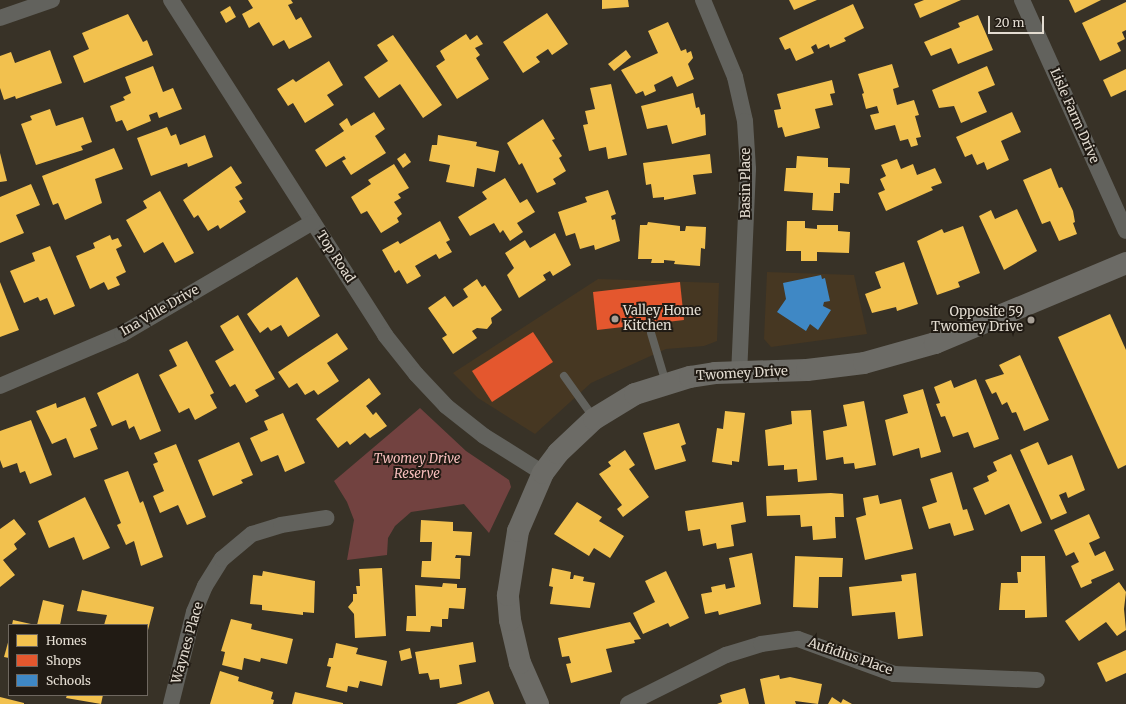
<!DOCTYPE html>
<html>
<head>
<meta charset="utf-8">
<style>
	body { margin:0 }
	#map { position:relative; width:1126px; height:704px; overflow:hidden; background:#383227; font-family:Merriweather,serif }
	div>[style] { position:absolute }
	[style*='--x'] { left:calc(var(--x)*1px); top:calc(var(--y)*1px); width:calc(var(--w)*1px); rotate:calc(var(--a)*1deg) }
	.built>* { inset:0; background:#463722 }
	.green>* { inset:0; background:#724240 }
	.homes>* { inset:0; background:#f2c14e }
	.shops>* { inset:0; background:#e4572e }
	.schools>* { inset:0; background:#3f88c5 }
	.lane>* { height:8px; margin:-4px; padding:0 4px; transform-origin:4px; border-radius:4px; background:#62625d }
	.street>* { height:16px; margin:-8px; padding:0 8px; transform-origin:8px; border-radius:8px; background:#62625d }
	.secondary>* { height:22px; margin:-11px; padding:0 11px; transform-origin:11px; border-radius:11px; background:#6c6b66 }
	.dots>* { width:11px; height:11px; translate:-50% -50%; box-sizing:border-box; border:2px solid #211b14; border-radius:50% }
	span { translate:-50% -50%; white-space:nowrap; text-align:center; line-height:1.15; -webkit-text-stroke:4px #211b14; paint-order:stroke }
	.street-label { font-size:13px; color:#e3dcd1 }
	.poi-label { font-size:13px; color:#e3dcd1 }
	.left { translate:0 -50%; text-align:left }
	.right { translate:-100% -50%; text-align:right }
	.park-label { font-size:13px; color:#f8bfbd; font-style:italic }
	.legend { position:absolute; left:8px; top:624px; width:140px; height:72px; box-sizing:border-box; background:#211b14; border:1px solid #6f6860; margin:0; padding:5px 7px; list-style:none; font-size:12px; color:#e3dcd1 }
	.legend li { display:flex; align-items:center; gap:8px; height:20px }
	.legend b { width:20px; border:1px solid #6f6860 }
	.scale { position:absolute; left:988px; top:16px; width:56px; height:18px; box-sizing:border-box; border:2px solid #e3dcd1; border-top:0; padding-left:5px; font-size:12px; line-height:14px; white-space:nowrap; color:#e3dcd1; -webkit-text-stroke:3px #211b14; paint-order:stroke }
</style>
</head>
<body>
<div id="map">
	<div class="built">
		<i style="clip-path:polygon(767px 272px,854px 275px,867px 334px,771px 347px,764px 339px)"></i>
		<i style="clip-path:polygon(598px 279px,719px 283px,717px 341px,704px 346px,666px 349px,591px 383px,535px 434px,478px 398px,453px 373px)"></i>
	</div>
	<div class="green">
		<i style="clip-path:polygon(420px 408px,466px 451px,509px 480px,511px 487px,489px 533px,464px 504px,411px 512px,395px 526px,388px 538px,387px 555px,347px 560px,354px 520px,347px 502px,334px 481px)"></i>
	</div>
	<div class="homes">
		<i style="clip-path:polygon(248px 0,291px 0,293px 3px,288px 5px,296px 20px,301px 17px,312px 37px,289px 49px,284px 40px,273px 46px,259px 22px,249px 28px,242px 14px,253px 8px)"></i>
		<i style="clip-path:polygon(602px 0,628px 0,629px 7px,602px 9px)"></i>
		<i style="clip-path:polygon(789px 0,817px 0,794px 10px)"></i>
		<i style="clip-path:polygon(924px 0,961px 0,920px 18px,914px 4px)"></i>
		<i style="clip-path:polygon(1069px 0,1101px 0,1075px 13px)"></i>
		<i style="clip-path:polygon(1126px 2px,1126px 30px,1122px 32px,1125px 39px,1117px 43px,1121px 51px,1100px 61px,1082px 23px)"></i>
		<i style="clip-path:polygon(853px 4px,864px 28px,844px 38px,846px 41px,830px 48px,829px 44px,818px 49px,816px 44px,811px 47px,814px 53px,796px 61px,790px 48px,785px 50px,779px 38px)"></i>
		<i style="clip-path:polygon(230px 6px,236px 17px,226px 23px,220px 12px)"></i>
		<i style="clip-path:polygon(547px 13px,568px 44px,552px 55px,548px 49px,536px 57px,540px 62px,523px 73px,503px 42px)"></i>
		<i style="clip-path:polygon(128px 14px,143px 42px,147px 40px,153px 55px,84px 83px,73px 56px,89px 49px,82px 33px)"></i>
		<i style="clip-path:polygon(978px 15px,993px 50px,958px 64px,951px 48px,931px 56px,924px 42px,960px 27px,958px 23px)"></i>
		<i style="clip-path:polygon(668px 22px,681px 51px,686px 49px,687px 53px,691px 51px,693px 58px,688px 64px,694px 79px,677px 87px,672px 76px,654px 85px,656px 91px,645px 96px,643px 91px,636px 94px,621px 70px,658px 53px,648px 31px)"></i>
		<i style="clip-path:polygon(466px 34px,470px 40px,477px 35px,483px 44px,475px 48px,480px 55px,476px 58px,489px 79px,457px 99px,436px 66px,445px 60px,440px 51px)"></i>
		<i style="clip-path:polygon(393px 35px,442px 105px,423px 118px,400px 84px,379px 98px,364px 77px,388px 61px,377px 45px)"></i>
		<i style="clip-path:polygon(50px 50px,62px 83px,16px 99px,15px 96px,4px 100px,0 88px,0 56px,11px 52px,15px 63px)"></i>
		<i style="clip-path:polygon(626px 50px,631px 57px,614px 71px,608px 64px)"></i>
		<i style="clip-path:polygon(329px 61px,343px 85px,327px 95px,334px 105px,305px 123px,293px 103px,288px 106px,277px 89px,293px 79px,296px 82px)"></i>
		<i style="clip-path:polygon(892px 64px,899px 87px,893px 89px,897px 105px,914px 100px,919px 115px,915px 116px,921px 137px,916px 138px,918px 145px,911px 147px,908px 139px,900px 141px,895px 125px,875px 130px,870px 115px,879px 113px,877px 106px,866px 109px,862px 94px,864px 93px,858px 74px)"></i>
		<i style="clip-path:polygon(153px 66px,163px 92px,173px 88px,182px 109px,159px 118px,157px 112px,149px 115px,151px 121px,127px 131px,122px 120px,116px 122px,110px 106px,125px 100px,123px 97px,131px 93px,125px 77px)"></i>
		<i style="clip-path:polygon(987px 66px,995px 85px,978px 92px,987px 112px,961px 123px,954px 106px,939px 108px,932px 90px)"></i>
		<i style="clip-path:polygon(1126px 69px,1126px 90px,1111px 97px,1103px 80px)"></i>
		<i style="clip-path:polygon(832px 80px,835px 93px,830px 94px,833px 105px,815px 109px,820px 128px,785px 137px,782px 127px,778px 128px,774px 110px,781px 109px,777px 94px)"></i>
		<i style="clip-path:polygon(611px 84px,627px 155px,608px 159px,606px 147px,589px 151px,583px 125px,588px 124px,585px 111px,595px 109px,590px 88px)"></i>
		<i style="clip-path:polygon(693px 93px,696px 108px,699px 107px,701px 115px,705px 114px,706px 135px,672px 144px,667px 125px,647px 129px,641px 106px)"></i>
		<i style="clip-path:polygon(50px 109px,56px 126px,83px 117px,92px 142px,81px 146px,83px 150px,36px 165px,21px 124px,32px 120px,30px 116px)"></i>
		<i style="clip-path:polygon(374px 112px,385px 129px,375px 136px,386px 153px,351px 175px,342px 161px,346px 159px,344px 156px,326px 167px,315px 150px,344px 131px,339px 124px,347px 118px,351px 126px)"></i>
		<i style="clip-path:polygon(1012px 112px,1021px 132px,1001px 141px,1009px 160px,987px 170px,984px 162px,977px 165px,972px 154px,965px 157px,956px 137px)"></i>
		<i style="clip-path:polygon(543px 119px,555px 139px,552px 140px,562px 156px,559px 158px,566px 171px,553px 179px,556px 184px,537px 193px,522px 163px,519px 165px,507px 143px)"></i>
		<i style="clip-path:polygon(167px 127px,171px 136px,176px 134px,180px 145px,205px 135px,213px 157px,188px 167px,187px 163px,151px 176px,137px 138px)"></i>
		<i style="clip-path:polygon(438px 135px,477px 142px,476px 146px,499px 151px,495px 172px,477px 168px,474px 187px,446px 182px,450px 165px,429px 161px,432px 145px,437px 145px)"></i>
		<i style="clip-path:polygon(114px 148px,123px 169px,95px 179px,102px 203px,65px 220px,58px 203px,53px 205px,42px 176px)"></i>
		<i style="clip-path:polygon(0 153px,7px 181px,0 182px)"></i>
		<i style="clip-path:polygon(405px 153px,411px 162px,403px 168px,397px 159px)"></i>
		<i style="clip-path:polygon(710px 154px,712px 173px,693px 175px,696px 194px,664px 200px,664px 197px,653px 198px,651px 184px,646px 185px,643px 163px)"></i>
		<i style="clip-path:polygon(797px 156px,828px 158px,828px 167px,850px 168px,849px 184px,840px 183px,840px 193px,834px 193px,833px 211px,812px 210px,813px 193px,784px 191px,786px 168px,796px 168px)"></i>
		<i style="clip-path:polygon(897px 159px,901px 169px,913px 164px,917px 175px,935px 168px,942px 183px,931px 187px,933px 190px,886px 211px,878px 193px,885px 190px,880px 179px,886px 176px,881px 165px)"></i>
		<i style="clip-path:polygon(394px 164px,409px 188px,398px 194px,401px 198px,394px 202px,402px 214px,397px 218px,399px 222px,381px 233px,367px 211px,361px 214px,351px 197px,371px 184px,368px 180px)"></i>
		<i style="clip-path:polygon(231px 166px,242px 183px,235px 187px,243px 199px,239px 201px,246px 212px,220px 229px,218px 225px,208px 231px,198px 215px,194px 218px,183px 200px)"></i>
		<i style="clip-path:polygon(1051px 168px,1059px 188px,1062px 187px,1073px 211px,1075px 222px,1073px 223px,1077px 234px,1059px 241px,1050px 221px,1042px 224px,1023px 180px)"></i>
		<i style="clip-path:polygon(505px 178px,520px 203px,527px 199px,535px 212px,517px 223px,523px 232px,510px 241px,503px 230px,500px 233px,494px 223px,470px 236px,458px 217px,487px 199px,482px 192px)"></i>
		<i style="clip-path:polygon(31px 184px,40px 205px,16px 215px,24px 233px,0 243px,0 197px)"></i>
		<i style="clip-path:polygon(608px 190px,616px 214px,611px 216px,612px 220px,615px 219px,620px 241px,595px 250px,594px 245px,580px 249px,575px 233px,566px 236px,558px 212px,587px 202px,585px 197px)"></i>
		<i style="clip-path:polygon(160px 191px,194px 253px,175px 263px,163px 242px,144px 253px,126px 220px,147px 208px,143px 201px)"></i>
		<i style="clip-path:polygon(1017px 209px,1037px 251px,1004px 270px,979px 216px,991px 210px,995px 219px)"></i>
		<i style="clip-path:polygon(440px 221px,450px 240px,446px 242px,452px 252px,439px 259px,436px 254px,415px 266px,421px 276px,407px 284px,399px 270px,395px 273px,382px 250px,398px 241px,400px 244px)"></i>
		<i style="clip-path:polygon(787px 221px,805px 221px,805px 228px,817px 229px,817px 225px,838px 225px,838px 231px,850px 232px,849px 253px,817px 252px,817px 261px,801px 261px,801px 251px,786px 251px)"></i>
		<i style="clip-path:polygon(648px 222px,680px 226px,680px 231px,685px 231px,686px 226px,706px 227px,705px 249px,701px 248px,700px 266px,674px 264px,675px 261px,664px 260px,664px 263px,651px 263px,652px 259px,638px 259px,640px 225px,647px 225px)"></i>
		<i style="clip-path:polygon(963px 226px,980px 273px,958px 282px,960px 287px,937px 295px,917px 241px,942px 229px,944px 233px)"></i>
		<i style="clip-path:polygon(555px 233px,571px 265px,553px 276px,550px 271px,543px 275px,546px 280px,519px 298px,507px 275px,514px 268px,505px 253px,525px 240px,530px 248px)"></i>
		<i style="clip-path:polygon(110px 235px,112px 240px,118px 238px,122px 246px,116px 249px,126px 272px,116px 277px,120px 285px,108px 290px,104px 282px,90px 289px,76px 256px,95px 248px,93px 243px)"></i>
		<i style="clip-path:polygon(50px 246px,75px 306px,54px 315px,47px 298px,40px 301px,38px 297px,24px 303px,10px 271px,35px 261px,32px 253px)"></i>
		<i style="clip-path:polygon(904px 262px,918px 304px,897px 311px,896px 307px,872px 313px,865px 294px,881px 288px,875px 272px)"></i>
		<i style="clip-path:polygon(297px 277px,320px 316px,288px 337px,281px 325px,271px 331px,268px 327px,260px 333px,247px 314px)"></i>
		<i style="clip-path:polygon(477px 279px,482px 287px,485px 285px,502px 310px,491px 318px,492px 323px,487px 329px,477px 328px,472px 331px,477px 338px,453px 354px,442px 338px,447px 335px,428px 308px,445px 296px,453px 307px,468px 297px,463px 289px)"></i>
		<i style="clip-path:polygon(0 282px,19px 330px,0 337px)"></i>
		<i style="clip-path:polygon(1110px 314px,1126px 350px,1126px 465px,1118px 469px,1058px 337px)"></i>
		<i style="clip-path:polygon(238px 315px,275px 379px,255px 390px,259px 396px,246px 403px,235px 384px,230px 387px,215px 361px,234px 350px,220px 326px)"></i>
		<i style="clip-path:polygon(337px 333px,348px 349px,327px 363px,339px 381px,318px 395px,314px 390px,305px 395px,297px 383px,289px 388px,278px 372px)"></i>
		<i style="clip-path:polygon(187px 341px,214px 393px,210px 395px,217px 408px,195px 420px,189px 408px,179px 413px,159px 375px,177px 366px,169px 350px)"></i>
		<i style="clip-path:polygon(1020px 355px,1049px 420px,1024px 431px,1016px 412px,1012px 413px,1007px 402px,1002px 405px,996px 392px,992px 394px,985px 380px,1004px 374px,999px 365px)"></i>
		<i style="clip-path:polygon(138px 373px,161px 431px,140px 440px,134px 426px,129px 429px,126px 420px,112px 426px,97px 393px)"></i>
		<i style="clip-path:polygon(369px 378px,381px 394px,366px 406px,373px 415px,376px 412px,387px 426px,370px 438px,365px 433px,350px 445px,347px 441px,338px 448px,316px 419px)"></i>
		<i style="clip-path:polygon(976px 379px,999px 439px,974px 448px,968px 432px,953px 437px,945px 416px,941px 417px,936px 404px,940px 403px,934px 387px,951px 380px,954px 388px)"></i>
		<i style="clip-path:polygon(923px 389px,941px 452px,921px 458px,919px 448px,893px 456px,885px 420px,908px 413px,903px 395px)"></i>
		<i style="clip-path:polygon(85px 397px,97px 426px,90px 429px,98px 449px,74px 458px,66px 438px,52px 444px,36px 411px,56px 403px,57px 408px)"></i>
		<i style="clip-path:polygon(864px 401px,876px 465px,855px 469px,854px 463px,844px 464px,843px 457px,826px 460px,823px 431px,847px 426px,843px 405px)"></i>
		<i style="clip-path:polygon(811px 410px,817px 480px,798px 482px,797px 469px,784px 470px,784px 465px,768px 466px,765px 430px,792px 424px,791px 411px)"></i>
		<i style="clip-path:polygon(725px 411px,745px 413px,739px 462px,732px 461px,732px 465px,712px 462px,717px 428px,723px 429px)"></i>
		<i style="clip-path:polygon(283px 413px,305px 463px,285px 472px,278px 455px,261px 462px,250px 438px,268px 430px,264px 421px)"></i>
		<i style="clip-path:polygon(31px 420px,52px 475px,30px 484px,25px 471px,20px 473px,17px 463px,3px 468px,0 460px,0 431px)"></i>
		<i style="clip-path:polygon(679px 423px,686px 444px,681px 446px,686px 461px,655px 470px,643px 433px)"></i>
		<i style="clip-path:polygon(239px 442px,253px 475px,241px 480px,243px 483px,213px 496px,198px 460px)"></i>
		<i style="clip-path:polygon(1038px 442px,1048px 465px,1072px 455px,1085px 490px,1068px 498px,1066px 492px,1059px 495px,1067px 513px,1051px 520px,1020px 450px)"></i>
		<i style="clip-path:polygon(176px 444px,206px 517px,187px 525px,178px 505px,160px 513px,153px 496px,164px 491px,153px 464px,158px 462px,154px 453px)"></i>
		<i style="clip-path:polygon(625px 450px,635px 465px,629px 469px,649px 497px,623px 517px,617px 509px,622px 505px,599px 474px,611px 466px,608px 462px)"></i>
		<i style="clip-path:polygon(1011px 454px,1042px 523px,1021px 532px,1009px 504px,985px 515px,973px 488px,989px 481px,987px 476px,997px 471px,993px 462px)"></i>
		<i style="clip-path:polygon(128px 471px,140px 503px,143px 501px,163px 557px,141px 566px,134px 541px,126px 545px,117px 525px,121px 523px,104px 480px)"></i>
		<i style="clip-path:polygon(952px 472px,963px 510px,967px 509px,974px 530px,954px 536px,950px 523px,929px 529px,922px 507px,937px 502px,930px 479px)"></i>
		<i style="clip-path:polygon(831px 493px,843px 494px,844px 517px,835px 517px,836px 538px,813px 540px,812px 526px,801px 527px,800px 515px,767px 516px,766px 496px)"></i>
		<i style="clip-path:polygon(878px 495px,880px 504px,901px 499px,913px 549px,865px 560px,856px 518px,866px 515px,863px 498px)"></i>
		<i style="clip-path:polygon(85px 497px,110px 548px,83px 560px,74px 537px,49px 548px,38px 521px)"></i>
		<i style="clip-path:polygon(577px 502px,602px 517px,599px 521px,624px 536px,610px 558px,594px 548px,589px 556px,554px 534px)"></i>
		<i style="clip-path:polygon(743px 502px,746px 522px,731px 525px,734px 546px,717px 549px,716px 543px,703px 546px,700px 529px,688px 531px,685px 511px)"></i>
		<i style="clip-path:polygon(1089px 514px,1100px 538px,1089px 543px,1095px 556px,1105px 551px,1114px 570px,1091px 580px,1092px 583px,1081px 588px,1071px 566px,1079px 562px,1074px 552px,1066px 556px,1054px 530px)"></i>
		<i style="clip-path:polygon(14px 519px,26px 534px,14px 544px,17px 549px,3px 560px,15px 575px,0 587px,0 529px)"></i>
		<i style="clip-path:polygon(421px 520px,453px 522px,453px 531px,472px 532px,470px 556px,456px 555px,455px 558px,461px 558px,460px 579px,421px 577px,422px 561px,431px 561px,432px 542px,420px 542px)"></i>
		<i style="clip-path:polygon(752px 553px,761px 604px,719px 615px,718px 611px,705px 614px,701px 594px,712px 592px,711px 587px,725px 584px,726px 589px,735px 587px,729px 558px)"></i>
		<i style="clip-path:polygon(795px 556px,843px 558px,842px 577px,819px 577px,818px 608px,793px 607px)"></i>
		<i style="clip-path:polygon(1021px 556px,1045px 556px,1047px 617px,1025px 618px,1025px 610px,999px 610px,1001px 583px,1018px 583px,1017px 572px,1021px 572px)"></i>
		<i style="clip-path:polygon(382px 568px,386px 636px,355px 638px,354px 614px,348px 607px,353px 601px,353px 594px,357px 594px,356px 586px,360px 586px,359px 569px)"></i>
		<i style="clip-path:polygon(552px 568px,571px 572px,570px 579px,573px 579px,574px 575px,584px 577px,583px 581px,595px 583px,590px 608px,550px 604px,553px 587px,549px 586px)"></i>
		<i style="clip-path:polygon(263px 571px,315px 581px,314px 613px,303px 612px,303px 615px,262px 610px,262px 605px,250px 604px,253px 575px,262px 576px)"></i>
		<i style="clip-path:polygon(666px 571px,689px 618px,670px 627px,668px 623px,643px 634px,633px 613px,655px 602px,645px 581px)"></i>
		<i style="clip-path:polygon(916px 573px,923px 636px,898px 639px,895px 612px,852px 616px,849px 587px,902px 581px,901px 575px)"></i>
		<i style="clip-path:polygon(1119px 582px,1126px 592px,1124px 609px,1126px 630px,1117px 636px,1106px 622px,1079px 641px,1065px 621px)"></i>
		<i style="clip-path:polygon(443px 583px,457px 584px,457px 588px,466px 588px,464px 609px,449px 608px,448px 619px,442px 619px,442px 627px,431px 626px,430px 632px,406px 631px,407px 616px,416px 616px,415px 585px,442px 587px)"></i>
		<i style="clip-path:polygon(82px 590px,154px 607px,148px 630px,147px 625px,104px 625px,107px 615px,77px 611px)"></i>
		<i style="clip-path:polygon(43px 600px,64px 605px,60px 625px,37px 625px)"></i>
		<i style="clip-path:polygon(231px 619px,252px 624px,251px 629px,293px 639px,287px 664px,261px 658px,260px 662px,244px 658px,242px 670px,222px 665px,225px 652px,221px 651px)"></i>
		<i style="clip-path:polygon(13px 620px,31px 624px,31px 625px,12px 625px)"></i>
		<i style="clip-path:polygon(630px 622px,641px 639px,634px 640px,635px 643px,606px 649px,612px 672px,571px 683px,566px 664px,571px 663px,569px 656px,562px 657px,558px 638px)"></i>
		<i style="clip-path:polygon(9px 639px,9px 658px,4px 657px)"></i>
		<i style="clip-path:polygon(473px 642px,476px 662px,459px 665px,462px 684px,440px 688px,439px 679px,430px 680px,428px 673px,419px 674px,415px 652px)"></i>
		<i style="clip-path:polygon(336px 643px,358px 648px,356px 654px,387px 661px,382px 686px,360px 681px,358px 688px,348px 686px,347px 692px,326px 687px,331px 667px,327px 666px,329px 658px,333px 658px)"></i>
		<i style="clip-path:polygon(410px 648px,412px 658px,401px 661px,399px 651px)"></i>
		<i style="clip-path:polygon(1126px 650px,1126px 673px,1106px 682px,1097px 663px)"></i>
		<i style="clip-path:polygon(220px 671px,239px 677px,238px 681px,273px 692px,271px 699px,274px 700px,273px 704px,210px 704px)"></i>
		<i style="clip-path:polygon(779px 675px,780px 679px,790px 677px,822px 684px,818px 704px,795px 701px,796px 704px,765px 704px,760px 679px)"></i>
		<i style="clip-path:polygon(745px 688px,749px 704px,717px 704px,722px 702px,720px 695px)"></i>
		<i style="clip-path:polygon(489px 691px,494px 704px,456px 704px)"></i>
		<i style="clip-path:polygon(295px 692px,343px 703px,343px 704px,292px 704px)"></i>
		<i style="clip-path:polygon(67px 695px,103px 695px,101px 704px,66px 698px)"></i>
		<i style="clip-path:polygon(0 697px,24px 703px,24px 704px,0 704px)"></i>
		<i style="clip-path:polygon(832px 697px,841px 703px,843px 699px,852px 704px,828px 704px)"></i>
	</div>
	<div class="shops">
		<i style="clip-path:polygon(680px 282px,684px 320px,597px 330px,593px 292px)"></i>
		<i style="clip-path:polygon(533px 332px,553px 362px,492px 402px,472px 371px)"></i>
	</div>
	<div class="schools">
		<i style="clip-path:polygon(821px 275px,822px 279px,825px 278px,830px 301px,824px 302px,823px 306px,831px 310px,818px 330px,810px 324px,806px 331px,777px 312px,786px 299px,783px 283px)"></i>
	</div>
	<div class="lane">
		<i style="--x:651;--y:333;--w:52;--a:73.3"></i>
		<i style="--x:564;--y:376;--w:52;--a:54.5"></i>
	</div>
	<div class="street">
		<i style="--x:171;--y:0;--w:398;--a:57.4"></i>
		<i style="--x:385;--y:335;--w:50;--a:51.5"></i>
		<i style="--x:416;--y:374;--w:44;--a:46.8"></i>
		<i style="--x:446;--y:406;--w:48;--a:38.3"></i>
		<i style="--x:484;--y:436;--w:70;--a:32.1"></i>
		<i style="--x:703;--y:0;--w:83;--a:67.4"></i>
		<i style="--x:735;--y:77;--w:45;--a:77.2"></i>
		<i style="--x:745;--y:121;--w:48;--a:86.4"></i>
		<i style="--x:748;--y:169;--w:204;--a:92.5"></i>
		<i style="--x:1022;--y:0;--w:253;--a:65.8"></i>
		<i style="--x:0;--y:18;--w:55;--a:-19.1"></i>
		<i style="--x:0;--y:386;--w:133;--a:-23.1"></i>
		<i style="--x:122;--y:334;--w:221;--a:-30.4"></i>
		<i style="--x:171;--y:704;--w:95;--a:-76"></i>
		<i style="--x:194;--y:612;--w:28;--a:-67"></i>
		<i style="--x:205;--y:586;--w:32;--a:-58"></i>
		<i style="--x:222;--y:559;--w:39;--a:-40"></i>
		<i style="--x:252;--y:534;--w:30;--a:-17"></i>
		<i style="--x:281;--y:525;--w:46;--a:-8.8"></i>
		<i style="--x:628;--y:704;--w:110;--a:-26.6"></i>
		<i style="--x:726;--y:655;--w:37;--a:-17"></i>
		<i style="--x:761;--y:644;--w:37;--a:-8"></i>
		<i style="--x:798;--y:639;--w:102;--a:20"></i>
		<i style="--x:894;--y:674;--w:143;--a:2.4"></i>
	</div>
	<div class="secondary">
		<i style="--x:538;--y:704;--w:45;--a:-113.7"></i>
		<i style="--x:520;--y:663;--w:44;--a:-103.1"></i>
		<i style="--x:510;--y:620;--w:25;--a:-95"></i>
		<i style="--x:508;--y:595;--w:65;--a:-81.1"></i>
		<i style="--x:518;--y:531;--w:63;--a:-66.7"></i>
		<i style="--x:543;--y:473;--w:25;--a:-53"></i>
		<i style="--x:558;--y:453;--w:50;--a:-43.4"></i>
		<i style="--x:594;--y:419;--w:48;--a:-31.4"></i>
		<i style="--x:635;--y:394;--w:58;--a:-17.2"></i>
		<i style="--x:690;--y:377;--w:25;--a:-9"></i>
		<i style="--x:715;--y:373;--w:92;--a:-1.9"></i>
		<i style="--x:807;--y:370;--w:57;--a:-7"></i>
		<i style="--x:864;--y:363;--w:74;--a:-15.7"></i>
		<i style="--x:935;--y:343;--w:207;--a:-22.7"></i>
	</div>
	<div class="dots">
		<i style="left:615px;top:319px;background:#a7a096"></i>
		<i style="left:1031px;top:320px;background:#a7a096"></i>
	</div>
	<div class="street-label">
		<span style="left:1074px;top:116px;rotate:66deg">Lisle Farm Drive</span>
		<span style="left:746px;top:183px;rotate:-90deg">Basin Place</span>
		<span style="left:335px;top:257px;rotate:57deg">Top Road</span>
		<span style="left:160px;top:311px;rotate:-30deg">Ina Ville Drive</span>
		<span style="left:742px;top:374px;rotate:-3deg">Twomey Drive</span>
		<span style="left:188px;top:643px;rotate:-74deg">Waynes Place</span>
		<span style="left:850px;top:657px;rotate:19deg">Aufidius Place</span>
	</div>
	<div class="poi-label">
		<span class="left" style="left:623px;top:319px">Valley Home<br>Kitchen</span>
		<span class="right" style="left:1023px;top:320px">Opposite 59<br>Twomey Drive</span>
	</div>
	<div class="park-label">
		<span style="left:417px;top:467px">Twomey Drive<br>Reserve</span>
	</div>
	<ul class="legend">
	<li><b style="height:11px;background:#f2c14e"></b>Homes</li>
	<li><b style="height:11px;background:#e4572e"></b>Shops</li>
	<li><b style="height:11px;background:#3f88c5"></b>Schools</li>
	</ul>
	<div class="scale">20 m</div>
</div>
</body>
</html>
